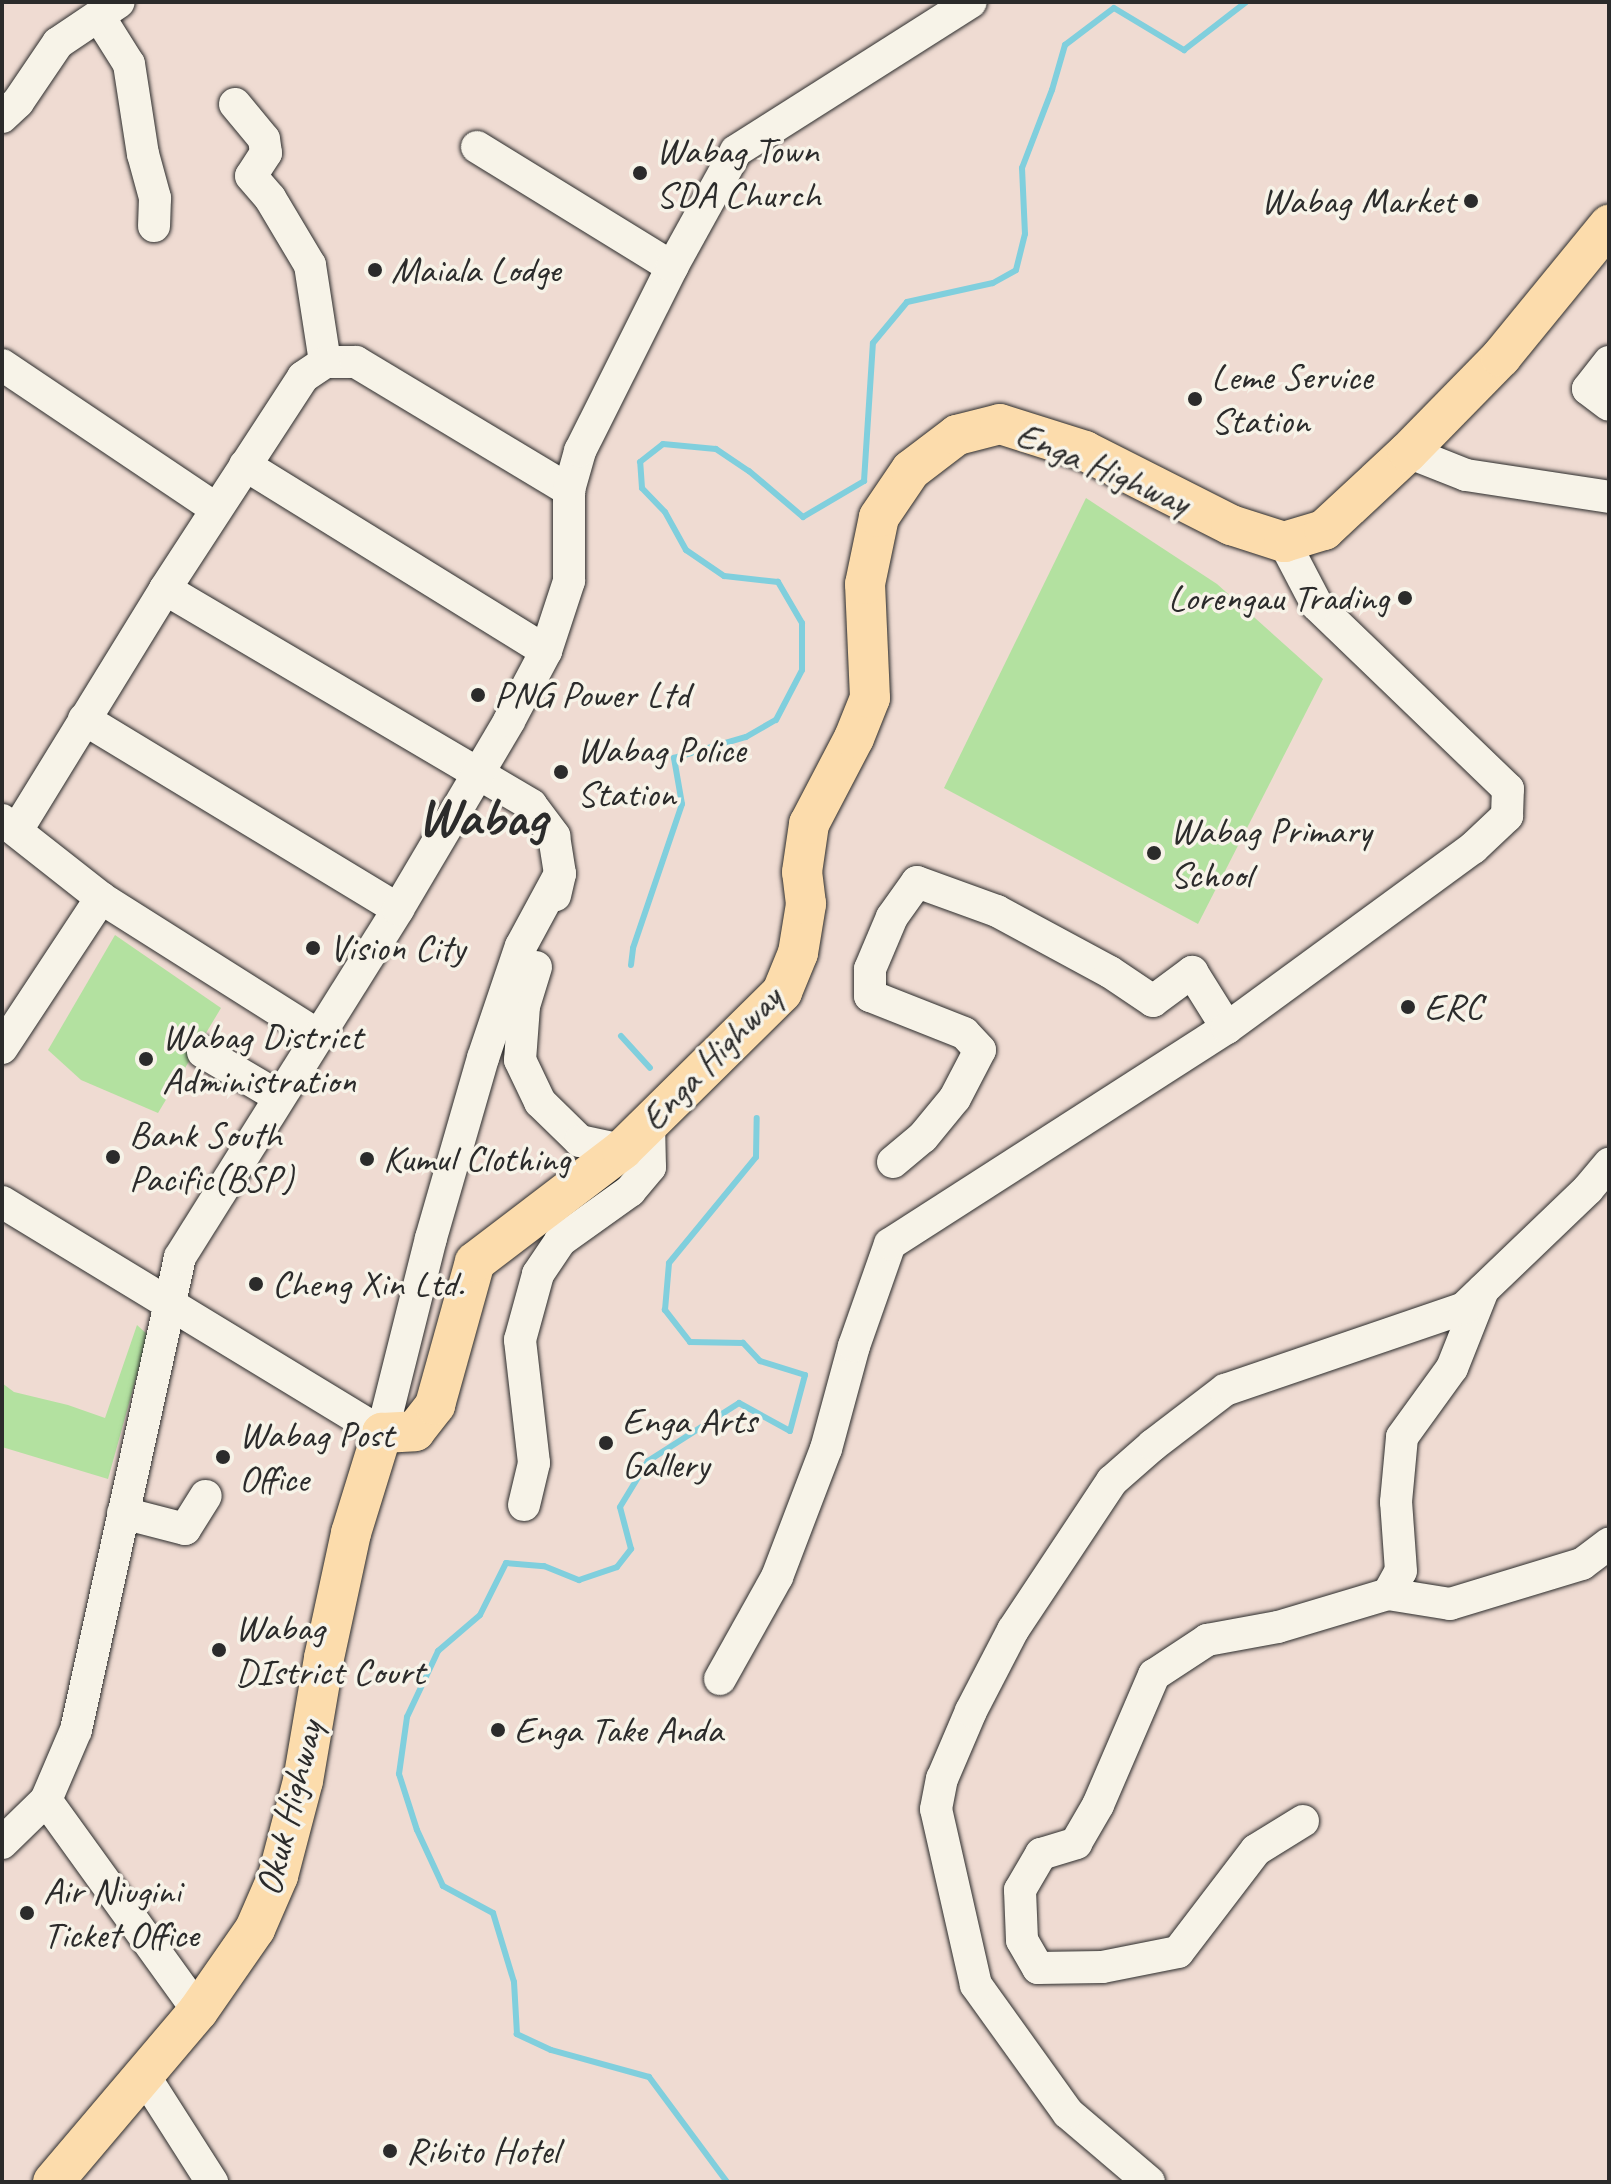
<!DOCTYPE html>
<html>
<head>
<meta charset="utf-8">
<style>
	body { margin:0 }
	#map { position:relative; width:1611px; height:2184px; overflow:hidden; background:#efdbd2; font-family:Caveat,sans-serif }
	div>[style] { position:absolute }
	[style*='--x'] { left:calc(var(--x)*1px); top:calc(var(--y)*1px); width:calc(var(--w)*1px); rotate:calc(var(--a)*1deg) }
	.green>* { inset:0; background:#b3e1a0 }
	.stream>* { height:6px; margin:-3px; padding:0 3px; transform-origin:3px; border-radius:3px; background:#80cfdd }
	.roads { filter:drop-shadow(0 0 2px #2b2b2b) drop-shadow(0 0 2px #2b2b2b) }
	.minor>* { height:32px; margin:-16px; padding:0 16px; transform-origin:16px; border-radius:16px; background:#f7f3e8 }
	.major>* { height:40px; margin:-20px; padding:0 20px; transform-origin:20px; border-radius:20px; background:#fcdcac }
	.dots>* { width:22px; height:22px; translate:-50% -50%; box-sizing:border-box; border:4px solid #f7f3e8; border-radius:50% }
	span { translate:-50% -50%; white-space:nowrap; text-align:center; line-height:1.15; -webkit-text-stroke:7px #f7f3e8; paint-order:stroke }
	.poi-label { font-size:38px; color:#2b2b2b }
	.left { translate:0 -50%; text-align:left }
	.right { translate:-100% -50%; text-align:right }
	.street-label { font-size:38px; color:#2b2b2b }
	.town-label { font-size:54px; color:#2b2b2b; font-weight:700 }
	.frame { position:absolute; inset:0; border:4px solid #2b2b2b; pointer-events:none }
</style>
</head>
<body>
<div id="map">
	<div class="green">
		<i style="clip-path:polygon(1086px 498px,1217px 584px,1323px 679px,1198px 924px,944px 788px)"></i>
		<i style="clip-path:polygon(115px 935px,221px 1008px,158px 1113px,81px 1080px,48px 1050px)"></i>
		<i style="clip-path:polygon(137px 1325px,148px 1335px,108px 1479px,2px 1447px,2px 1383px,14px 1392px,68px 1405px,105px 1418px)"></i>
	</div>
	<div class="stream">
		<i style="--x:631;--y:965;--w:17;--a:-83"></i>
		<i style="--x:633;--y:948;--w:152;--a:-71.2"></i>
		<i style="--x:682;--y:804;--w:47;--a:-99.9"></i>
		<i style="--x:674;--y:758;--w:75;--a:-16.3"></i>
		<i style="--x:746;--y:737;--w:34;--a:-30"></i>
		<i style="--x:776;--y:720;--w:56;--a:-62.5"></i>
		<i style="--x:802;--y:670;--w:47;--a:-90"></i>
		<i style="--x:802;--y:623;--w:48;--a:-120.3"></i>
		<i style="--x:778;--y:582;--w:54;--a:-173.7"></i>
		<i style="--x:724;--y:576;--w:46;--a:-145.6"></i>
		<i style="--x:686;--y:550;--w:43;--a:-118.9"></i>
		<i style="--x:665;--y:512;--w:33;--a:-134"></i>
		<i style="--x:642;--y:488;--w:26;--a:-94"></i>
		<i style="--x:640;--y:462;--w:29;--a:-38"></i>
		<i style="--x:663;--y:444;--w:53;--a:5.4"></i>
		<i style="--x:716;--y:449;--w:40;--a:34"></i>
		<i style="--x:749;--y:471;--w:71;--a:40.4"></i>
		<i style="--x:803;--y:517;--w:71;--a:-30.5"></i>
		<i style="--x:864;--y:481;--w:138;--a:-86.3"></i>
		<i style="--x:873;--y:343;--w:53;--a:-50.3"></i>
		<i style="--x:907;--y:302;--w:88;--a:-12.5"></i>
		<i style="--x:993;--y:283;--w:26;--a:-29"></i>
		<i style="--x:1016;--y:270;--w:37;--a:-76"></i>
		<i style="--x:1025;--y:234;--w:66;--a:-92.6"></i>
		<i style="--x:1022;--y:168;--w:84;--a:-69"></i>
		<i style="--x:1052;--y:90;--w:47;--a:-73.9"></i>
		<i style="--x:1065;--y:45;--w:61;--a:-37.1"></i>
		<i style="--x:1114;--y:8;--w:82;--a:31"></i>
		<i style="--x:1184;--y:50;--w:78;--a:-37.7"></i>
		<i style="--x:621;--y:1036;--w:43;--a:47.8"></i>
		<i style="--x:727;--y:2182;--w:131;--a:-126.6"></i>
		<i style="--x:649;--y:2077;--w:102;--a:-164.6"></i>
		<i style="--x:551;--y:2050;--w:38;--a:-155"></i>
		<i style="--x:517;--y:2034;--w:52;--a:-93.3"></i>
		<i style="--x:514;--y:1982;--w:72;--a:-106.9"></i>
		<i style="--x:493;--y:1913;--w:57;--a:-151.6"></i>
		<i style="--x:443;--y:1886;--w:62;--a:-114.9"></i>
		<i style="--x:417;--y:1830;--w:59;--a:-107.8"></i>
		<i style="--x:399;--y:1774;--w:58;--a:-82"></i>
		<i style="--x:407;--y:1717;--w:73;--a:-64.8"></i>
		<i style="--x:438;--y:1651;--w:55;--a:-40.6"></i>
		<i style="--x:480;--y:1615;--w:58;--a:-63.4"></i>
		<i style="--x:506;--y:1563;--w:38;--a:5"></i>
		<i style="--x:544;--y:1566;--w:38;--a:22"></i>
		<i style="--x:579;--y:1580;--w:40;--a:-18.9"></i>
		<i style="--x:617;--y:1567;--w:23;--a:-52"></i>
		<i style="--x:631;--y:1549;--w:43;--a:-104.7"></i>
		<i style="--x:620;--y:1507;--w:54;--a:-58.7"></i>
		<i style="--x:648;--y:1461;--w:108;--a:-32.5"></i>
		<i style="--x:739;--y:1403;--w:58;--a:28.8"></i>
		<i style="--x:790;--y:1431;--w:58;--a:-75"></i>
		<i style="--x:805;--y:1375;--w:47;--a:-162.7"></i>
		<i style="--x:760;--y:1361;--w:25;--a:-133"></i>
		<i style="--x:743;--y:1343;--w:53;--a:-178.9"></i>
		<i style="--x:690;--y:1342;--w:41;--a:-128"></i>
		<i style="--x:665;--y:1310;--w:47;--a:-85.1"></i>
		<i style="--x:669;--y:1263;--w:137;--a:-50.6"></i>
		<i style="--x:756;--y:1157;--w:39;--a:-89"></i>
	</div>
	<div class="roads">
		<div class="minor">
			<i style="--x:100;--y:18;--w:54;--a:57.8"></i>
			<i style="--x:129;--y:64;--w:91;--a:81.2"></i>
			<i style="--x:143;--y:154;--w:46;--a:74.7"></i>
			<i style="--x:155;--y:198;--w:28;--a:92"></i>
			<i style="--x:235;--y:104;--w:45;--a:50.4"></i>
			<i style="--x:264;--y:139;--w:14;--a:82"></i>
			<i style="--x:266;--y:153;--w:27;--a:123"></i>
			<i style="--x:251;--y:176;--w:29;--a:49"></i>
			<i style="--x:270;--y:198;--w:78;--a:59.2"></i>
			<i style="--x:310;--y:265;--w:98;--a:81.2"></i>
			<i style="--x:2;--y:117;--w:22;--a:-43"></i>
			<i style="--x:18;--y:102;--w:71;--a:-55.9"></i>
			<i style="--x:58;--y:43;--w:73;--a:-33.9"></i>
			<i style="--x:477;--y:147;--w:229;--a:31.6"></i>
			<i style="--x:1609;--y:362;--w:34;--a:128"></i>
			<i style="--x:1588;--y:389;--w:26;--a:37"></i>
			<i style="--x:2;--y:365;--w:258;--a:33.9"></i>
			<i style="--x:1408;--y:452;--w:62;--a:21.6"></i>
			<i style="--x:1466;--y:475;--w:145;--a:8.7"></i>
			<i style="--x:245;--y:465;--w:354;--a:31.7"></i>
			<i style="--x:165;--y:589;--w:425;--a:30.5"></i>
			<i style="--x:531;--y:805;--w:39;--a:53"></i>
			<i style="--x:554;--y:836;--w:38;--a:81"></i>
			<i style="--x:560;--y:874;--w:22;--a:103"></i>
			<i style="--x:84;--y:719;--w:367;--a:31.2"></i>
			<i style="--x:2;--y:820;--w:126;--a:38.2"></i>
			<i style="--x:101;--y:898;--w:254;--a:32.3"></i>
			<i style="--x:17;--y:830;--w:283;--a:-58.4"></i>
			<i style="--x:165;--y:589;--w:253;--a:-56.9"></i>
			<i style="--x:303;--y:377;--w:27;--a:-34"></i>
			<i style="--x:325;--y:362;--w:31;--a:0"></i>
			<i style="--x:356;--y:362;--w:249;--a:31"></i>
			<i style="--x:536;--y:967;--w:41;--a:107.1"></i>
			<i style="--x:524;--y:1006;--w:54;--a:94.2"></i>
			<i style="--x:520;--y:1060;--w:47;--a:64.5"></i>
			<i style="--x:540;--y:1102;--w:56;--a:44.3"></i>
			<i style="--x:580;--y:1141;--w:43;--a:12.1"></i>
			<i style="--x:2;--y:1048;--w:180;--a:-56.6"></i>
			<i style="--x:203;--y:1052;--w:88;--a:30.6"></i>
			<i style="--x:893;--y:1162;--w:39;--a:-40"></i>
			<i style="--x:923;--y:1137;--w:50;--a:-50.6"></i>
			<i style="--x:955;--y:1098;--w:54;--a:-62.5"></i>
			<i style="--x:980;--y:1050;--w:23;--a:-133"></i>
			<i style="--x:964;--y:1033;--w:101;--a:-158.5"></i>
			<i style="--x:870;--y:996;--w:27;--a:-90"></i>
			<i style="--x:870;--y:969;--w:56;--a:-67.1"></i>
			<i style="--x:892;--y:917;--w:43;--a:-54.5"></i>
			<i style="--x:917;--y:882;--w:85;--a:19.9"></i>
			<i style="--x:997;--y:911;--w:128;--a:28.4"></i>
			<i style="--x:1110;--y:972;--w:52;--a:34"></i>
			<i style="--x:1153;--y:1001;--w:49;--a:-36.6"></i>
			<i style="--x:1192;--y:972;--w:66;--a:58"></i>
			<i style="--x:2;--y:1202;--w:445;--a:31.3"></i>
			<i style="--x:382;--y:1433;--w:201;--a:-75.9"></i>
			<i style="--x:431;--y:1238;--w:187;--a:-73.9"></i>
			<i style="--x:483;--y:1058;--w:118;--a:-71.3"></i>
			<i style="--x:521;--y:946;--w:82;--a:-61.6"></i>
			<i style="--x:524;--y:1505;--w:43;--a:-76.6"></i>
			<i style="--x:534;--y:1463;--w:124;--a:-96.5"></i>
			<i style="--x:520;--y:1340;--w:68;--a:-74.7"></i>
			<i style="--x:538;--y:1274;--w:40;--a:-56"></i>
			<i style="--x:560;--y:1241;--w:86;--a:-35.5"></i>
			<i style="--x:630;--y:1191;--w:31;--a:-50"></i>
			<i style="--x:650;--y:1167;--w:45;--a:-91.3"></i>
			<i style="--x:123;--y:1513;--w:64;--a:14.5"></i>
			<i style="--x:185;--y:1529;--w:39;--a:-58"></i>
			<i style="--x:1388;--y:1594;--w:63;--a:9.2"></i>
			<i style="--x:1450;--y:1604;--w:138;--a:-16.9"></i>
			<i style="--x:1582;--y:1564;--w:34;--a:-37"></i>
			<i style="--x:720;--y:1679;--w:117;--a:-60.8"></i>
			<i style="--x:777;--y:1577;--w:137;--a:-69.1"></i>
			<i style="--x:826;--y:1449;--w:107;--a:-74.8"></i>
			<i style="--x:854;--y:1346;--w:108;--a:-70.6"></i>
			<i style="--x:890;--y:1244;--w:400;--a:-32.7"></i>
			<i style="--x:1227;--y:1028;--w:305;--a:-36.2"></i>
			<i style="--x:1473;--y:848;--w:47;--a:-43.3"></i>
			<i style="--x:1507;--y:816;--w:27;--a:-88"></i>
			<i style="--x:1508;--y:789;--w:265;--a:-136.1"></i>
			<i style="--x:1317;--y:605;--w:71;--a:-117.6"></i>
			<i style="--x:46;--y:1800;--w:260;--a:54.2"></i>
			<i style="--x:1303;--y:1821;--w:55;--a:148.3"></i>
			<i style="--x:1256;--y:1850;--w:128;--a:127.4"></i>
			<i style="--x:1178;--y:1952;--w:77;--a:168.8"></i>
			<i style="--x:1102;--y:1967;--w:64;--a:179.1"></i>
			<i style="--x:1038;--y:1968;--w:32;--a:-120"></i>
			<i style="--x:1022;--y:1940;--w:50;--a:-92.3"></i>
			<i style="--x:1020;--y:1890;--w:42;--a:-59.7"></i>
			<i style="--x:1041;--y:1854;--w:37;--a:-17"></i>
			<i style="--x:1076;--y:1843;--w:44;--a:-59.9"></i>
			<i style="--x:1098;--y:1805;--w:142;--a:-66.7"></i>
			<i style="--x:1154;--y:1675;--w:64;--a:-33.4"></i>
			<i style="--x:1207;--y:1640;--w:72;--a:-10.4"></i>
			<i style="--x:1278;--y:1627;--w:115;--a:-16.7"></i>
			<i style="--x:1388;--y:1594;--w:26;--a:-61"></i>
			<i style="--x:1401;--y:1571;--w:69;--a:-94.1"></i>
			<i style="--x:1396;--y:1502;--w:65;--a:-84.7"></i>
			<i style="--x:1402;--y:1437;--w:85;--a:-54.1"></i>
			<i style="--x:1452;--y:1368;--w:84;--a:-68.3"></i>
			<i style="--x:2;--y:1843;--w:62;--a:-44.3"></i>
			<i style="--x:46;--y:1800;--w:76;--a:-66.8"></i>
			<i style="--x:76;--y:1730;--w:484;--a:-77.6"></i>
			<i style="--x:180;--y:1257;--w:411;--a:-57.9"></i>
			<i style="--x:398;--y:909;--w:218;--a:-59.4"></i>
			<i style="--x:509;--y:721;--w:79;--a:-62.1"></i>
			<i style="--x:546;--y:651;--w:74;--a:-71.8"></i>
			<i style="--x:569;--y:581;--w:91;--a:-90"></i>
			<i style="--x:569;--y:490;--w:41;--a:-74.2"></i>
			<i style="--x:580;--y:451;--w:206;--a:-63.4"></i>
			<i style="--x:672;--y:267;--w:132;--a:-61.1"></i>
			<i style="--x:736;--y:151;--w:278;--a:-32.4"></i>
			<i style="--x:145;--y:2077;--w:125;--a:57.5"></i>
			<i style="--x:1149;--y:2182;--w:106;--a:-139.6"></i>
			<i style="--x:1068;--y:2113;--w:158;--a:-125.7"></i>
			<i style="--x:976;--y:1985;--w:180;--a:-102.8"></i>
			<i style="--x:936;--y:1809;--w:31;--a:-79"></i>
			<i style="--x:942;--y:1779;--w:74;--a:-66.9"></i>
			<i style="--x:971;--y:1711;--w:91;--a:-62.6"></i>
			<i style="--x:1013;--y:1630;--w:179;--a:-56.4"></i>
			<i style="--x:1112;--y:1481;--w:55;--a:-41.3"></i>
			<i style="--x:1153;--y:1445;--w:91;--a:-37.4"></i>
			<i style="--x:1225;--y:1390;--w:253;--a:-18.9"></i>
			<i style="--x:1464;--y:1308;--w:172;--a:-43.8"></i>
			<i style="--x:1588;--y:1189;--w:33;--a:-50"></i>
		</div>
		<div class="major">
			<i style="--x:53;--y:2182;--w:224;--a:-49.7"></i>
			<i style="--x:198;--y:2011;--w:100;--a:-55.2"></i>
			<i style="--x:255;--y:1929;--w:58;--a:-66.5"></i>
			<i style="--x:278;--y:1876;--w:98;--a:-75.3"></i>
			<i style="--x:303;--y:1781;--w:125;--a:-80.3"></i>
			<i style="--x:324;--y:1658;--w:128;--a:-77.8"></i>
			<i style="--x:351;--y:1533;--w:105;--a:-72.8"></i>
			<i style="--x:382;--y:1433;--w:33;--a:-3"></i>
			<i style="--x:415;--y:1431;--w:33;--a:-52"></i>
			<i style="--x:435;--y:1405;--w:148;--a:-74.4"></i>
			<i style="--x:475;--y:1262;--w:185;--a:-37.3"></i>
			<i style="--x:622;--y:1150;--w:225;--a:-44.6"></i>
			<i style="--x:782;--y:992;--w:42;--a:-67.7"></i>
			<i style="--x:798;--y:953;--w:50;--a:-80.7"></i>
			<i style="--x:806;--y:904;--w:32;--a:-97"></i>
			<i style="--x:802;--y:872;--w:49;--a:-81.7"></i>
			<i style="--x:809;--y:824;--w:97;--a:-62.4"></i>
			<i style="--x:854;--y:738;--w:43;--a:-68.2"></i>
			<i style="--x:870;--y:698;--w:114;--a:-92.5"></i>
			<i style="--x:865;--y:584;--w:68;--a:-78.2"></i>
			<i style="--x:879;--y:517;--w:57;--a:-55.8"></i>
			<i style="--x:911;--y:470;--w:58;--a:-37.3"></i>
			<i style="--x:957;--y:435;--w:44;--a:-14.3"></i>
			<i style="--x:1000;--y:424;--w:89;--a:17.6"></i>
			<i style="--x:1085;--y:451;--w:164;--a:26.9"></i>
			<i style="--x:1231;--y:525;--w:56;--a:17.8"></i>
			<i style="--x:1284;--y:542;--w:42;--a:-16.7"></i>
			<i style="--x:1324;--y:530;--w:115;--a:-42.9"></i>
			<i style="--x:1408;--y:452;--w:133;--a:-45.6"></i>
			<i style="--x:1501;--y:357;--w:171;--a:-50.7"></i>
		</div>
	</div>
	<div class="dots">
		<i style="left:640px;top:173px;background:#2b2b2b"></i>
		<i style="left:1471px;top:201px;background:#2b2b2b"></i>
		<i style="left:375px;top:270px;background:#2b2b2b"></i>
		<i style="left:1195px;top:399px;background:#2b2b2b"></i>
		<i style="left:1405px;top:598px;background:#2b2b2b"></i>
		<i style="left:478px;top:695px;background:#2b2b2b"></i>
		<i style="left:561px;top:772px;background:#2b2b2b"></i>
		<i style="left:1154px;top:853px;background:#2b2b2b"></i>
		<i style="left:313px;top:948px;background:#2b2b2b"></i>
		<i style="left:1408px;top:1007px;background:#2b2b2b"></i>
		<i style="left:146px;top:1059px;background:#2b2b2b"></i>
		<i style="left:113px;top:1157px;background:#2b2b2b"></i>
		<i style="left:367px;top:1159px;background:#2b2b2b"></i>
		<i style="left:256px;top:1284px;background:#2b2b2b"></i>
		<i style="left:606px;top:1443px;background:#2b2b2b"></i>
		<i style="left:223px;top:1457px;background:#2b2b2b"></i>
		<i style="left:219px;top:1650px;background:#2b2b2b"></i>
		<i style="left:498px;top:1730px;background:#2b2b2b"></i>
		<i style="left:27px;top:1913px;background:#2b2b2b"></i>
		<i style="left:390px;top:2151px;background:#2b2b2b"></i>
	</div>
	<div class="poi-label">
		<span class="left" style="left:656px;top:173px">Wabag Town<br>SDA Church</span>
		<span class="right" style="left:1455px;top:201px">Wabag Market</span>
		<span class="left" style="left:391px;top:270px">Maiala Lodge</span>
		<span class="left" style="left:1211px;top:399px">Leme Service<br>Station</span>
		<span class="right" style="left:1389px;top:598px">Lorengau Trading</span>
		<span class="left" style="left:494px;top:695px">PNG Power Ltd</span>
		<span class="left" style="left:577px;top:772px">Wabag Police<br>Station</span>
		<span class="left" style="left:1170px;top:853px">Wabag Primary<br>School</span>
		<span class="left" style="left:329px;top:948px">Vision City</span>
		<span class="left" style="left:1424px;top:1007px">ERC</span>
		<span class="left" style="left:162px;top:1059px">Wabag District<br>Administration</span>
		<span class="left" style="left:129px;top:1157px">Bank South<br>Pacific(BSP)</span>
		<span class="left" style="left:383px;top:1159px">Kumul Clothing</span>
		<span class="left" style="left:272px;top:1284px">Cheng Xin Ltd.</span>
		<span class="left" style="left:622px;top:1443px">Enga Arts<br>Gallery</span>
		<span class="left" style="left:239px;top:1457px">Wabag Post<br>Office</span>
		<span class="left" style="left:235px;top:1650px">Wabag<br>DIstrict Court</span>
		<span class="left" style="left:514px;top:1730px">Enga Take Anda</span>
		<span class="left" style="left:43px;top:1913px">Air Niugini<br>Ticket Office</span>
		<span class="left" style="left:406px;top:2151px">Ribito Hotel</span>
	</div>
	<div class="street-label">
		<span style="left:1103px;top:468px;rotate:23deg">Enga Highway</span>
		<span style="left:711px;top:1058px;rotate:-46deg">Enga Highway</span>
		<span style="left:289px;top:1808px;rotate:-76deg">Okuk Highway</span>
	</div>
	<div class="town-label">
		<span style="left:482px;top:817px">Wabag</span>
	</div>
	<div class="frame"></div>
</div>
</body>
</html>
